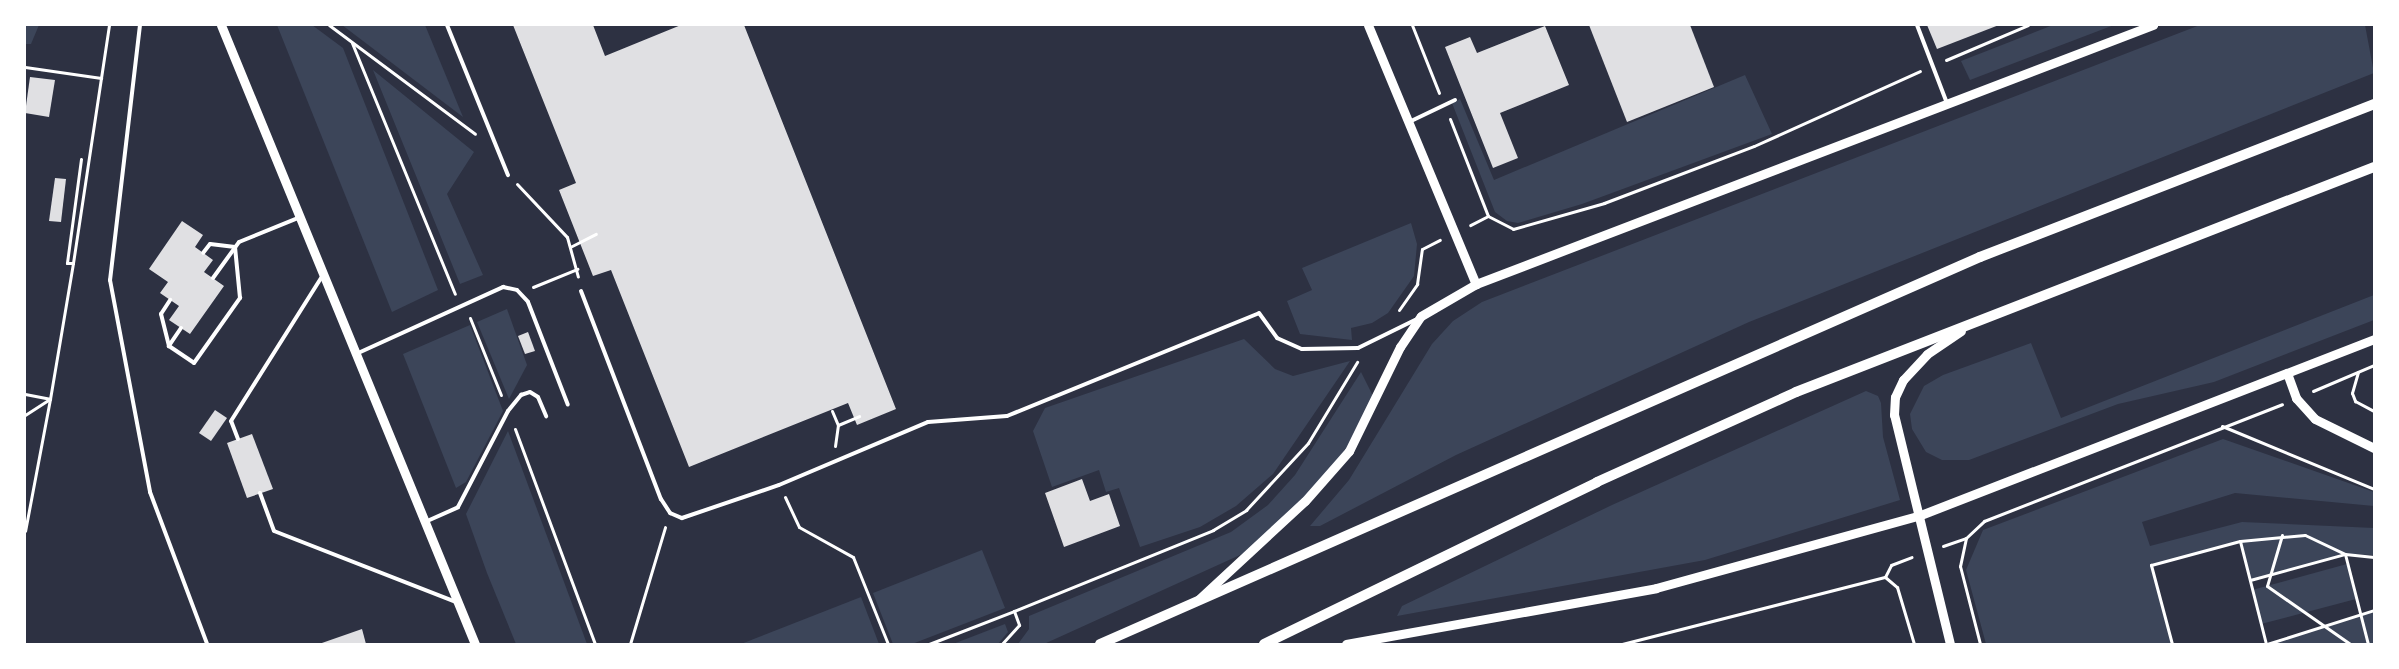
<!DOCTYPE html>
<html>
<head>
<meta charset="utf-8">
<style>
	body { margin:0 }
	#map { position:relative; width:2399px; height:669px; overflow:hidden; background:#2d3142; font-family:"PT Sans",sans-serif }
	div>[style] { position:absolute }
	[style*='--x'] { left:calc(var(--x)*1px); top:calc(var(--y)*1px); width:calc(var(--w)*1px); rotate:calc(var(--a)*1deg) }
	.green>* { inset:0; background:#3c4559 }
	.building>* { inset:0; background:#e0e0e3 }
	.path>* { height:3px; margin:-1.5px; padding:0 1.5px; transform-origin:1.5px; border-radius:1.5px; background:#fff }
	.service>* { height:4px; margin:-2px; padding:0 2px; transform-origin:2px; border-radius:2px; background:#fff }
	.tertiary>* { height:9px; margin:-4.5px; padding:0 4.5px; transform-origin:4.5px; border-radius:4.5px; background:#fff }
	.secondary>* { height:10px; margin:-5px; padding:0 5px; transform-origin:5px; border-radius:5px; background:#fff }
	span { translate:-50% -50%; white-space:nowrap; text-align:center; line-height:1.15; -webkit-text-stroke:5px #fff; paint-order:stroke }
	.frame { position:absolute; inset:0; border:26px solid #fff; pointer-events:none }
</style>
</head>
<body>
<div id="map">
	<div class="green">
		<i style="clip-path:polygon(25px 25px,39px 25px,31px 44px,25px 44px)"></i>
		<i style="clip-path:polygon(277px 25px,312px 25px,343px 48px,438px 290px,392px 312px)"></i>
		<i style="clip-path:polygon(342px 25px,425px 25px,463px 117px)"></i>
		<i style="clip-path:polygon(2053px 25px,2114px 25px,1970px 80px,1961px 61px)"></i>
		<i style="clip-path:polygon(2200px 25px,2365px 25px,2374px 73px,1749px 322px,1456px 455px,1320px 526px,1310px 526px,1349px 480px,1432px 344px,1453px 321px,1482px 302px)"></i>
		<i style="clip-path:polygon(373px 70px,474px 152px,447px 194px,483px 275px,460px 284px)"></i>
		<i style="clip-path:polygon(1745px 75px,1772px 134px,1582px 204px,1518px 223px,1507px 221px,1495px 212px,1452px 103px,1460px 99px,1494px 180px)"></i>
		<i style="clip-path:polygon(1411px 223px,1417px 244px,1414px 276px,1388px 313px,1372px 323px,1351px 328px,1352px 340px,1300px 334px,1287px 301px,1312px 290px,1302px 268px)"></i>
		<i style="clip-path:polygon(2374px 295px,2374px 320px,2214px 382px,2118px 404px,1969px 460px,1942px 460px,1926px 452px,1912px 429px,1910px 414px,1924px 386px,1943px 375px,2031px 343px,2061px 418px)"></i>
		<i style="clip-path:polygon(507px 309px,527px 365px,509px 399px,477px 322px)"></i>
		<i style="clip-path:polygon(470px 325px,503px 411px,466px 482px,456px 488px,403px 354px)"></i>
		<i style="clip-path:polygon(1244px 339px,1275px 369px,1293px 376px,1350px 361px,1273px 474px,1236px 506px,1200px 527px,1140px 547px,1119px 488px,1106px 492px,1099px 470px,1052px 487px,1033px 431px,1045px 408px)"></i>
		<i style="clip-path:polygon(1361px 372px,1373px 396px,1344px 454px,1306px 500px,1251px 550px,1044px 644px,1018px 644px,1029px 629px,1029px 616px,1231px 532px,1268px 505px,1295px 475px)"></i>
		<i style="clip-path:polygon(1866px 391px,1878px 396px,1881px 403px,1883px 437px,1900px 500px,1705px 560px,1397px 616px,1402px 606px,1612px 505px)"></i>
		<i style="clip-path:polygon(508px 431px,587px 644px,516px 644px,487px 573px,466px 514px)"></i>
		<i style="clip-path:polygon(2223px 439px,2374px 492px,2374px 506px,2235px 493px,2142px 522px,2150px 546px,2242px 522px,2374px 528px,2374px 555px,2345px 554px,2250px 580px,2240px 541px,2152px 565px,2172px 644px,1986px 644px,1966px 570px,1983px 530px)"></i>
		<i style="clip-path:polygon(982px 550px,1005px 608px,912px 644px,893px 644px,873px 593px)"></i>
		<i style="clip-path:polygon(2347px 564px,2356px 599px,2261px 624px,2252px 590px)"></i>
		<i style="clip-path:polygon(861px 597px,879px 644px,741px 644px)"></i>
		<i style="clip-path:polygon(2374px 610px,2374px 644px,2267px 644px)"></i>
		<i style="clip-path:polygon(1005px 624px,1008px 632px,998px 644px,953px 644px)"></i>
	</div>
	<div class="building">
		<i style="clip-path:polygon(513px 25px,593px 25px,605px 56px,681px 25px,744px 25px,896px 409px,857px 425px,848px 403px,689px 467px,611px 270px,593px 276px,559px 190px,576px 183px)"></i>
		<i style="clip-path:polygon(1589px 25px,1690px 25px,1714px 87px,1627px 122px)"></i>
		<i style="clip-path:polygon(1927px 25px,1999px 25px,1937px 49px)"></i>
		<i style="clip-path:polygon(1545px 26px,1569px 85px,1500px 113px,1518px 158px,1493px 168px,1445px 47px,1470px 37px,1477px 53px)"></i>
		<i style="clip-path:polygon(30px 77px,55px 80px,49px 117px,25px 113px)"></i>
		<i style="clip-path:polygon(55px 178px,66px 179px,61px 222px,49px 221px)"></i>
		<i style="clip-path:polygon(182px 221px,203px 235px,195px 247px,213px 260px,204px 272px,224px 286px,190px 334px,169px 320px,179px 306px,160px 293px,168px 282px,149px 269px)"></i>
		<i style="clip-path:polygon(528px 332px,535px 351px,525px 354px,518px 336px)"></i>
		<i style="clip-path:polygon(215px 410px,227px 418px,211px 441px,199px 433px)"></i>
		<i style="clip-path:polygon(252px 434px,273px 489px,247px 498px,227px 443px)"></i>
		<i style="clip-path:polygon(1082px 479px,1090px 501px,1109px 494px,1120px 526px,1064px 547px,1045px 493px)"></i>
		<i style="clip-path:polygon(362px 629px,366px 644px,319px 644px)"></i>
	</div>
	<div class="path">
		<i style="--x:329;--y:25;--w:182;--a:36.7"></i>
		<i style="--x:1412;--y:25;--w:73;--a:68.3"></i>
		<i style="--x:2374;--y:29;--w:11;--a:90"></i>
		<i style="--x:352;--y:43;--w:271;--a:67.7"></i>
		<i style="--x:1946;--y:60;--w:89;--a:-23.1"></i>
		<i style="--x:25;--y:67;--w:77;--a:8.2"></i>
		<i style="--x:1450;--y:119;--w:104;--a:68.6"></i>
		<i style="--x:1488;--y:216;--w:20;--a:153"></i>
		<i style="--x:81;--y:159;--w:105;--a:97.7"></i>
		<i style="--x:67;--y:263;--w:6;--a:0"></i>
		<i style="--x:73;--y:263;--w:241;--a:-81.4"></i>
		<i style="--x:517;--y:184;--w:73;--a:46.7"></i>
		<i style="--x:567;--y:237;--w:41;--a:74.6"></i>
		<i style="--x:1488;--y:216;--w:28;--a:27"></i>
		<i style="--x:1513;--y:229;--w:95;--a:-15.9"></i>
		<i style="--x:1604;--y:203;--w:160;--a:-20.8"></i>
		<i style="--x:1754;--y:146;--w:182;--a:-24.3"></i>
		<i style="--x:570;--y:247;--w:29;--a:-27"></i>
		<i style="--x:533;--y:287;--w:48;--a:-22.2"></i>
		<i style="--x:1399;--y:310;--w:32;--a:-55"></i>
		<i style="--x:1417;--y:284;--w:35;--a:-82"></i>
		<i style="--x:1422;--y:249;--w:20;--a:-27"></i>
		<i style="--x:470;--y:318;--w:83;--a:68.1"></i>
		<i style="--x:2358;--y:372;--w:22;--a:106"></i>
		<i style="--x:2352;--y:393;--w:9;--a:69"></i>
		<i style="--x:2355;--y:401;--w:21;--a:28"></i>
		<i style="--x:2313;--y:391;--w:66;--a:-23.1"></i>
		<i style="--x:25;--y:394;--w:25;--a:11"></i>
		<i style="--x:50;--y:399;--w:138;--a:-80.4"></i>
		<i style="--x:832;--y:411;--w:15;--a:67"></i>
		<i style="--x:25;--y:415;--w:30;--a:-33"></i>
		<i style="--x:50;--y:399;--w:134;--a:100.7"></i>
		<i style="--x:2222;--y:426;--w:165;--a:22.5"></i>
		<i style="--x:515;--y:429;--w:229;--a:69.6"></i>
		<i style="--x:835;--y:446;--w:21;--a:-82"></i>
		<i style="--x:838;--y:425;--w:23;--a:-23"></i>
		<i style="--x:785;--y:497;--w:33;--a:65"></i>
		<i style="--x:799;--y:527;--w:62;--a:29.1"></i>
		<i style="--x:853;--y:557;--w:94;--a:68.1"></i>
		<i style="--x:2282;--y:535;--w:53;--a:106.4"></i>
		<i style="--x:2267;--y:586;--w:101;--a:34.9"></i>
		<i style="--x:1966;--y:538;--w:29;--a:102"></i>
		<i style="--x:1960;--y:566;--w:81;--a:75.6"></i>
		<i style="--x:1943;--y:546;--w:24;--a:-19"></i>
		<i style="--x:1966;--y:538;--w:25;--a:-43"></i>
		<i style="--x:1984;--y:521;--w:320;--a:-21.4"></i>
		<i style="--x:1885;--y:577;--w:16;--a:40"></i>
		<i style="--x:1897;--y:587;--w:59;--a:73.4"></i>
		<i style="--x:2250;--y:580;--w:98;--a:-15.3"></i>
		<i style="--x:2345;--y:554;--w:29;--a:6"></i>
		<i style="--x:1014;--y:611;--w:215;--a:-22.1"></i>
		<i style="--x:1213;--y:530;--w:39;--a:-31"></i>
		<i style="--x:1246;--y:510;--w:91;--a:-47.2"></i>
		<i style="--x:1308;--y:443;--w:95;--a:-58.8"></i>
		<i style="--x:630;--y:644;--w:122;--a:-73.3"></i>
		<i style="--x:929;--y:644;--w:91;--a:-21.2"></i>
		<i style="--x:1014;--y:611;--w:15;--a:70"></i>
		<i style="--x:1019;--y:625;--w:25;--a:132"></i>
		<i style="--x:1622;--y:644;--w:271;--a:-14.3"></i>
		<i style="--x:1885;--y:577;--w:13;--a:-63"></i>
		<i style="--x:1891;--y:565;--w:22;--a:-21"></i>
		<i style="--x:2172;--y:644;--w:82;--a:-104.9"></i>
		<i style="--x:2151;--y:565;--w:92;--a:-15.1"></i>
		<i style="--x:2266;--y:644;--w:106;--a:-104.2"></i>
		<i style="--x:2240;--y:541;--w:65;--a:-5.3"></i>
		<i style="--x:2305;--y:535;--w:44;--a:25.4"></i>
		<i style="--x:2345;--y:554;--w:93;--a:75.7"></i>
		<i style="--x:2267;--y:644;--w:112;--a:-17.6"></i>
	</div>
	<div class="service">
		<i style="--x:140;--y:25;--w:257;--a:96.7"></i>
		<i style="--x:110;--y:280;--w:216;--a:79.3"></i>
		<i style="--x:150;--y:492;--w:162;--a:69.4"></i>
		<i style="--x:447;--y:25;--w:162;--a:67.9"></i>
		<i style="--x:1917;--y:25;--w:84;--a:69"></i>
		<i style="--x:1409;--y:122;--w:51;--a:-25.6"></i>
		<i style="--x:213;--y:278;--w:44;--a:-54.2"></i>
		<i style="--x:239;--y:242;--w:64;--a:-22.1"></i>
		<i style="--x:581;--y:291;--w:223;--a:69"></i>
		<i style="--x:661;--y:499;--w:17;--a:57"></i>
		<i style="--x:670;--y:513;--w:13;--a:23"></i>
		<i style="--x:682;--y:518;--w:102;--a:-18.8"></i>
		<i style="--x:779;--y:485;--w:162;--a:-22.9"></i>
		<i style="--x:928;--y:422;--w:79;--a:-4.3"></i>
		<i style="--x:1007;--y:416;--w:272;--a:-22.2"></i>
		<i style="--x:1259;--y:313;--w:31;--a:54"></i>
		<i style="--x:1277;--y:338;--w:27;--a:24"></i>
		<i style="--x:1302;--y:349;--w:56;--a:-1"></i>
		<i style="--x:1358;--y:348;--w:64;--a:-26.2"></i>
		<i style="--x:181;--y:328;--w:22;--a:124"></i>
		<i style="--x:169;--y:346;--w:30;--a:34"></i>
		<i style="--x:194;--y:363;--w:80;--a:-54.7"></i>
		<i style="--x:240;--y:298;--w:51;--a:-95.6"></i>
		<i style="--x:235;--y:247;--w:25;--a:-173"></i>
		<i style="--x:210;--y:244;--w:11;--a:128"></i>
		<i style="--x:169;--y:346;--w:33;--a:-104"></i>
		<i style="--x:161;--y:314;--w:17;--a:-57"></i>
		<i style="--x:356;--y:354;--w:162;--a:-24.5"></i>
		<i style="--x:503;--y:287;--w:14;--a:12"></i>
		<i style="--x:517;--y:290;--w:16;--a:47"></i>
		<i style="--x:528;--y:302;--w:110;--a:68.8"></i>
		<i style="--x:238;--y:439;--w:19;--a:-111"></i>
		<i style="--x:231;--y:421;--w:169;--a:-57.8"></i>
		<i style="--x:260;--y:493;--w:40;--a:69.8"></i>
		<i style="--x:274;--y:531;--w:195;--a:21.3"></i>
		<i style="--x:425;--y:522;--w:36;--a:-24"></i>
		<i style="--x:458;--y:507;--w:108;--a:-62.5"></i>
		<i style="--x:508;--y:411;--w:21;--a:-51"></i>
		<i style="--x:521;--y:395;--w:9;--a:-18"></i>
		<i style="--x:530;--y:392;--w:9;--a:32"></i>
		<i style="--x:538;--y:397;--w:21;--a:67"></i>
	</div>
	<div class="tertiary">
		<i style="--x:221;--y:25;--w:669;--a:67.69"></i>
		<i style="--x:1368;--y:25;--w:281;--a:67.4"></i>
		<i style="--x:2287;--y:373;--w:27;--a:70"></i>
		<i style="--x:2296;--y:398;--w:28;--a:48"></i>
		<i style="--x:2315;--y:419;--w:66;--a:26.2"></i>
		<i style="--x:1199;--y:599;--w:144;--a:-42.8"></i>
		<i style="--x:1305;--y:501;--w:67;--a:-48.7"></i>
		<i style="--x:1349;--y:451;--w:116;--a:-63.9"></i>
		<i style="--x:1400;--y:347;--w:37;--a:-56"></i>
		<i style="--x:1421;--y:316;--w:64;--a:-30.2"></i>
		<i style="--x:1476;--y:284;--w:725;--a:-20.94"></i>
		<i style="--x:1346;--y:644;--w:315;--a:-10.2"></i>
		<i style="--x:1656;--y:588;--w:272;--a:-15.4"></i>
		<i style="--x:1918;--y:516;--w:489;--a:-21.2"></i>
		<i style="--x:1950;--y:644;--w:236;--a:-103.7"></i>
		<i style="--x:1894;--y:415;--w:18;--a:-87"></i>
		<i style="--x:1895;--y:397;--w:19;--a:-65"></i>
		<i style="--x:1903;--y:380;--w:35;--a:-47"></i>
		<i style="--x:1927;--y:354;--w:41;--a:-34.1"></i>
	</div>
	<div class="secondary">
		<i style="--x:1100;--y:644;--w:961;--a:-23.74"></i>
		<i style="--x:1980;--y:257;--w:423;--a:-21.2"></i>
		<i style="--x:1264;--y:644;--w:370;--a:-25.9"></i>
		<i style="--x:1597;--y:482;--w:218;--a:-24.3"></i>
		<i style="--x:1796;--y:392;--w:620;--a:-21.27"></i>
	</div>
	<div class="frame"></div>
</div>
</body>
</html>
